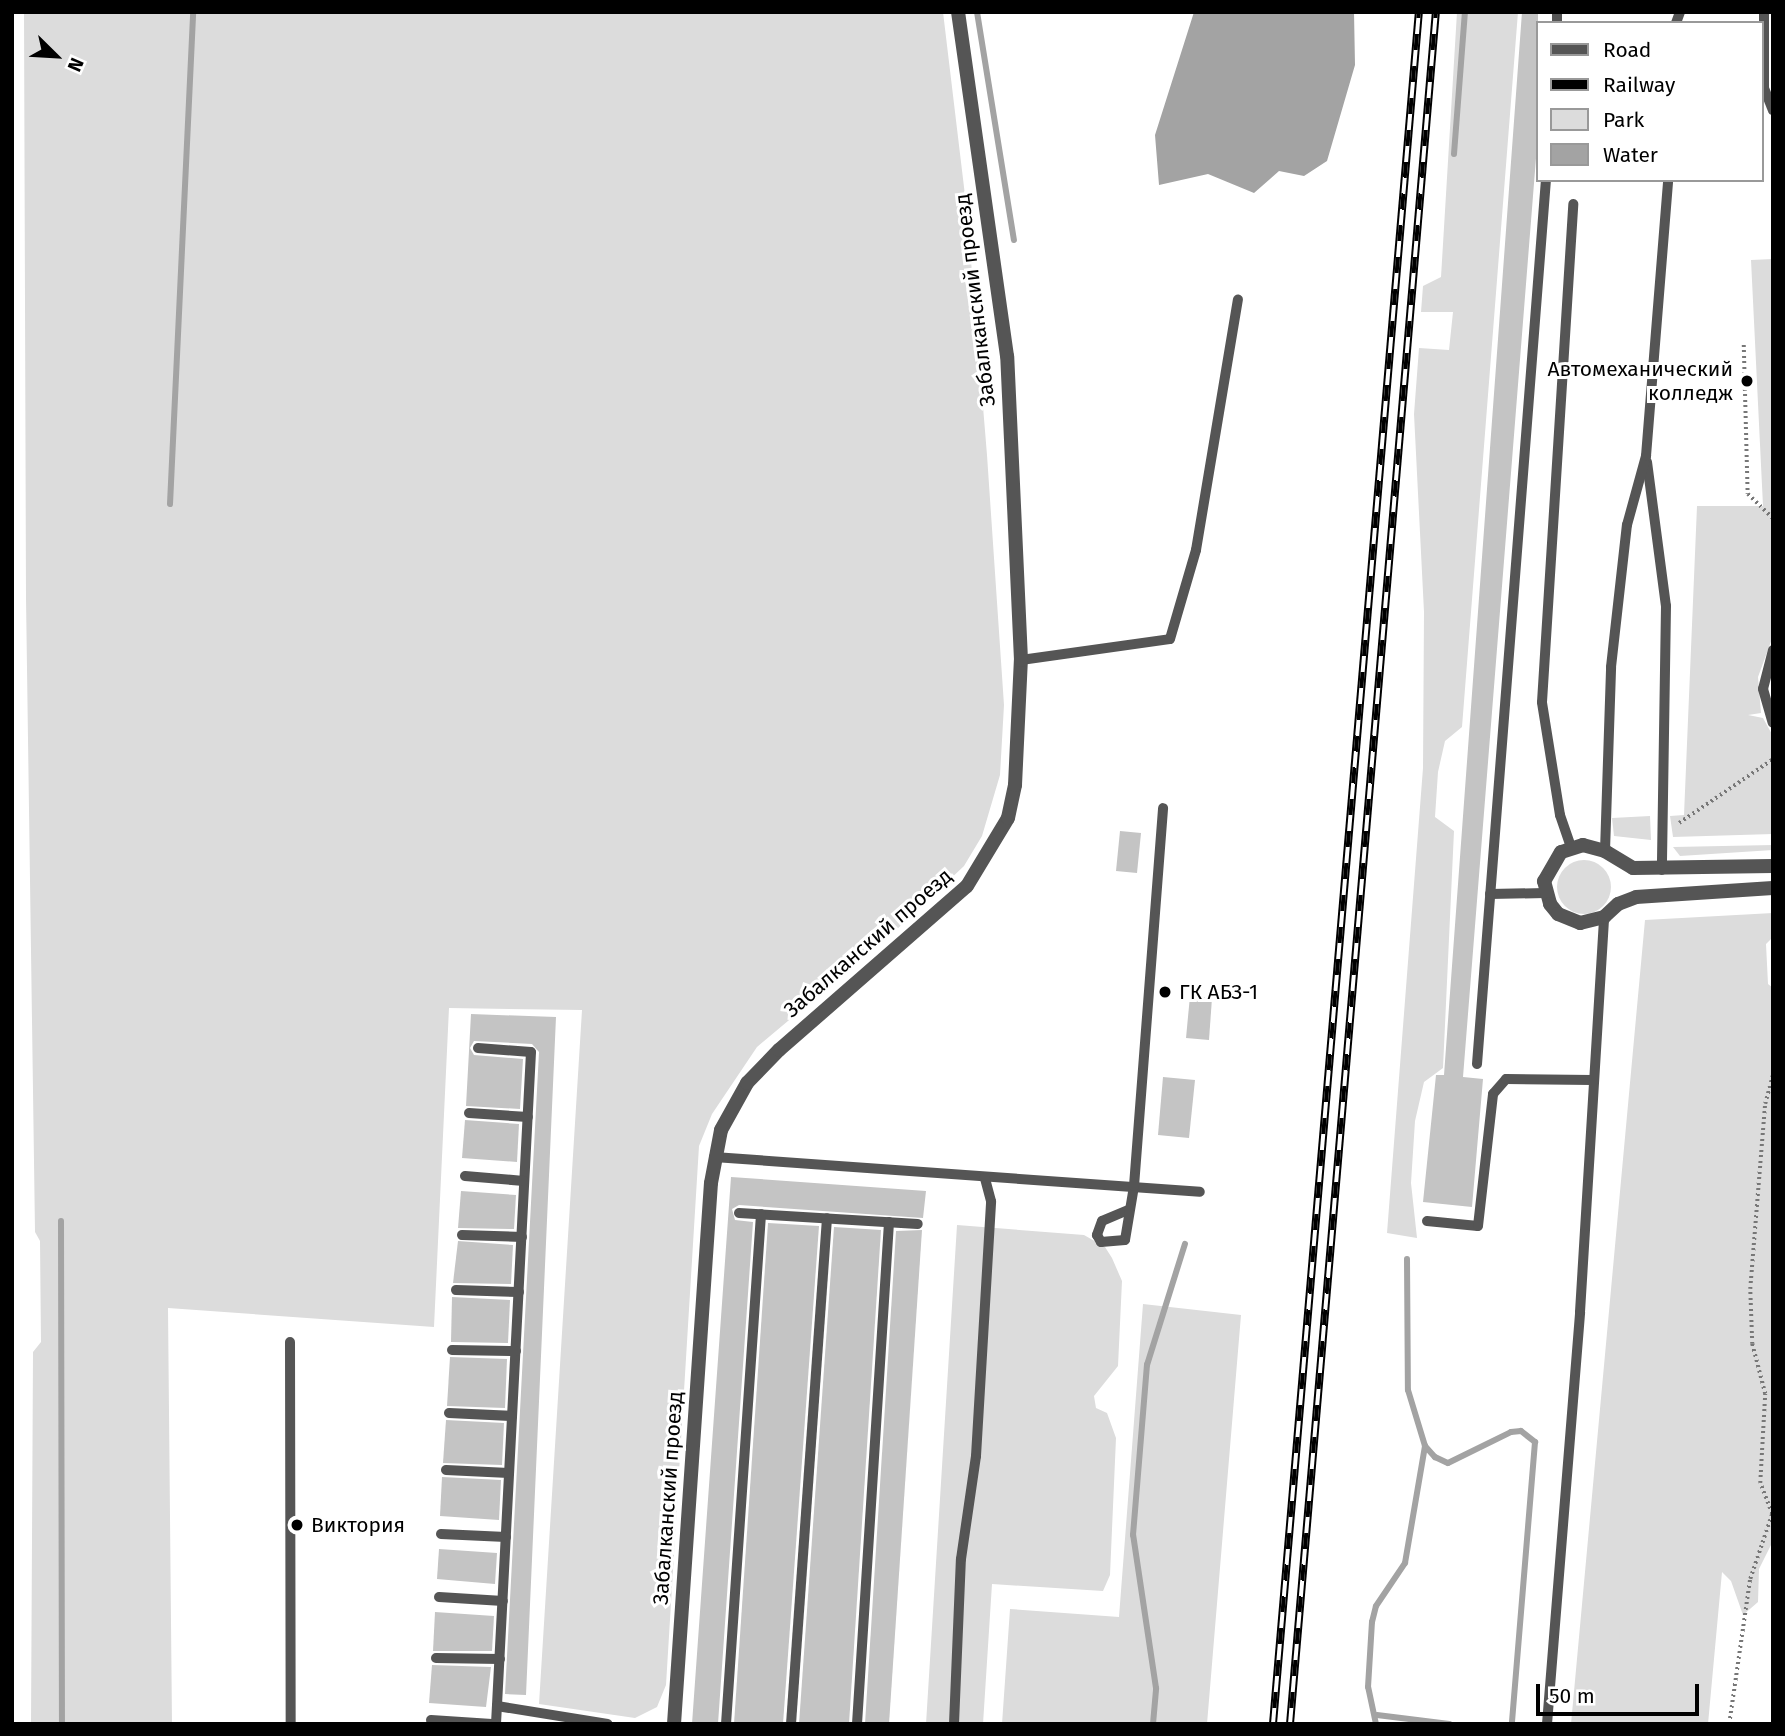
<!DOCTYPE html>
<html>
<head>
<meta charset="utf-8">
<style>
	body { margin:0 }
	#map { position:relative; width:1785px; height:1736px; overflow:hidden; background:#fff; font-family:"Fira Sans",sans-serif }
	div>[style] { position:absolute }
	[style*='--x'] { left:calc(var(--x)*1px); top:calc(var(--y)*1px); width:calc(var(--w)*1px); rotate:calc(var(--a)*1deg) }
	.green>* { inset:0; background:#dcdcdc }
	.round { border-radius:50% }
	.water>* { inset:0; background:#a3a3a3 }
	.stream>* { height:6px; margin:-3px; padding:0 3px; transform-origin:3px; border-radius:3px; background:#a3a3a3 }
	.building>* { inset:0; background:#c4c4c4 }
	.path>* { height:3.5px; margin-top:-1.75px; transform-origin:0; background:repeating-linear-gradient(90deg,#777 0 2px,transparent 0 5.5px) }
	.service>* { height:10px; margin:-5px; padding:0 5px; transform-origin:5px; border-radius:5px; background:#555 }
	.minor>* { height:14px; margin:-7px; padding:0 7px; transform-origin:7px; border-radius:7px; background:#555 }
	.rail>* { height:8px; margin-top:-4px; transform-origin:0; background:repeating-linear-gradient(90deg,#fff 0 16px,#000 0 32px); box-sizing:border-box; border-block:2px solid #000 }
	.dots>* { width:19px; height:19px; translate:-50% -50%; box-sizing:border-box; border:4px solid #fff; border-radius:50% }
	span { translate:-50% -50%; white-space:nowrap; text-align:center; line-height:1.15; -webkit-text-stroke:6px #fff; paint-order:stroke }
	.street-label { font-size:21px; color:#000 }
	.poi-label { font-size:21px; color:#000 }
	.right { translate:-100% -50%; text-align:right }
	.left { translate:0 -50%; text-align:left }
	.frame { position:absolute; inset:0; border:14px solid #000; pointer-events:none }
	.legend { position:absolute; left:1536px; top:21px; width:228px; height:161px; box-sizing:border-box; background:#fff; border:2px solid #999; margin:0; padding:9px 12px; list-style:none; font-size:21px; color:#000 }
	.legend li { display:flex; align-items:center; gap:14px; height:35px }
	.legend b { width:35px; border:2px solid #999 }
	.north { position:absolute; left:21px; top:21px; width:70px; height:70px; -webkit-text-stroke:5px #fff; paint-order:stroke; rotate:114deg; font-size:19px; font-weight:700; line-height:28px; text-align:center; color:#000 }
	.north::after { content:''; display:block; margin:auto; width:24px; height:32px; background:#000; clip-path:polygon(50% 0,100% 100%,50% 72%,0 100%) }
	.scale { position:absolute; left:1536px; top:1684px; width:163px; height:32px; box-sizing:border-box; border:4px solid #000; border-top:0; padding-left:9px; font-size:21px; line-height:24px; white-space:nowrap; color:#000; -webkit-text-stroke:5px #fff; paint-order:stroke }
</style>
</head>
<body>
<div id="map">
	<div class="green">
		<i style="clip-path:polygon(24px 12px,943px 12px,967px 212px,987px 455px,1004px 705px,1000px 775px,982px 836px,964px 866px,894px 932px,757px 1047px,712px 1114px,699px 1146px,666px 1685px,657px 1707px,635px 1718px,539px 1704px,582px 1010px,449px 1008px,434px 1327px,168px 1308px,172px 1724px,31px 1724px,33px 1352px,41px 1342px,40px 1241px,35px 1232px,26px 598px)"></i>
		<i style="clip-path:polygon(1457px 12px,1518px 12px,1462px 727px,1445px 741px,1438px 772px,1435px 817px,1454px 831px,1443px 1068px,1424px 1082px,1415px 1121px,1411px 1183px,1417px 1238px,1387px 1233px,1423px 768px,1424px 612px,1414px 414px,1419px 348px,1449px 350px,1453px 312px,1421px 312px,1423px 286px,1441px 277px)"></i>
		<i style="clip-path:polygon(1773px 259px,1773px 636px,1758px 677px,1761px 713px,1748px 715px,1763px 718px,1773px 736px,1773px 834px,1673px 837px,1670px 816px,1684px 815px,1697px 506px,1763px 506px,1751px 260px)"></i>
		<i style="clip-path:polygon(1650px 816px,1651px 840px,1614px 836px,1612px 818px)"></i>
		<i style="clip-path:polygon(1773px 845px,1773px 850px,1680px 856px,1673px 847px)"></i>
		<i class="round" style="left:1557px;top:860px;width:54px;height:54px"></i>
		<i style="clip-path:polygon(1773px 913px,1773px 937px,1766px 944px,1768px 984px,1773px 988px,1773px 1541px,1759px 1569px,1758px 1602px,1743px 1615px,1731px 1581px,1722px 1572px,1708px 1724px,1571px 1724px,1645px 920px)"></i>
		<i style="clip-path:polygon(957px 1225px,1084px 1235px,1105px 1247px,1112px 1258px,1122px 1281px,1118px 1366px,1094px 1396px,1096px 1408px,1107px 1413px,1116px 1438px,1110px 1575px,1103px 1591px,992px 1584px,983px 1724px,926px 1724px)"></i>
		<i style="clip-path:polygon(1143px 1304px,1241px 1315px,1207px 1724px,1002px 1724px,1010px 1609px,1119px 1617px)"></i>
	</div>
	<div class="water">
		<i style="clip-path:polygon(1194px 12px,1354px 12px,1355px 65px,1327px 161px,1304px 176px,1279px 171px,1254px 193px,1208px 174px,1159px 185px,1155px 135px)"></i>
	</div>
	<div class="stream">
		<i style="--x:977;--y:12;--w:231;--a:80.8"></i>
		<i style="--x:1454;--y:154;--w:142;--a:-85.6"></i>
		<i style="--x:170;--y:504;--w:493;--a:-87.3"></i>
		<i style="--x:61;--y:1221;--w:503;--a:89.89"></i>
		<i style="--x:1407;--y:1259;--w:131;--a:89.6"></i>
		<i style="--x:1408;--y:1390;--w:59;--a:73.1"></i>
		<i style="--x:1425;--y:1446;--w:15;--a:48"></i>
		<i style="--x:1435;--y:1457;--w:14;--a:25"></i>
		<i style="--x:1448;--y:1463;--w:70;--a:-26.2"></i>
		<i style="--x:1511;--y:1432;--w:10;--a:-6"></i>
		<i style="--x:1521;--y:1431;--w:18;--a:38"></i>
		<i style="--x:1535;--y:1442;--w:283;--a:94.7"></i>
		<i style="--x:1377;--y:1715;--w:73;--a:7.1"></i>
		<i style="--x:1153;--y:1724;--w:36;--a:-85"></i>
		<i style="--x:1156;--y:1688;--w:155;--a:-98.5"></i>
		<i style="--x:1133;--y:1535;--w:171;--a:-85.3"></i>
		<i style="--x:1147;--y:1365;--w:127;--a:-72.6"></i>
		<i style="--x:1376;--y:1724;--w:38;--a:-102"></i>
		<i style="--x:1368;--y:1687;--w:65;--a:-86.5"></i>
		<i style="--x:1372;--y:1622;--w:16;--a:-76"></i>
		<i style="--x:1376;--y:1606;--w:52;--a:-56"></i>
		<i style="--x:1405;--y:1563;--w:119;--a:-80.3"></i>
	</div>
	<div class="building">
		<i style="clip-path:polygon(1522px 12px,1538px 12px,1538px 133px,1463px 1077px,1483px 1079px,1472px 1207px,1423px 1202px,1436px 1075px,1444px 1075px)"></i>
		<i style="clip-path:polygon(1120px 831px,1141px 833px,1137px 873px,1116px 871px)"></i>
		<i style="clip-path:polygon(1190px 996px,1212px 998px,1209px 1040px,1186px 1038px)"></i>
		<i style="clip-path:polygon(471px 1014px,556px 1017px,526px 1695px,505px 1694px,539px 1052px,532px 1044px,474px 1041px,470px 1048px,474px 1055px,523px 1059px,520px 1109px,466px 1106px)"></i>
		<i style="clip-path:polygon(1163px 1077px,1195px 1080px,1189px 1138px,1158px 1135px)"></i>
		<i style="clip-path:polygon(465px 1120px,519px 1124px,517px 1162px,462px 1158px)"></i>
		<i style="clip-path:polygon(731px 1177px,926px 1191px,923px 1218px,739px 1205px,732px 1209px,735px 1220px,753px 1222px,718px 1724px,692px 1724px)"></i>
		<i style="clip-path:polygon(461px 1191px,516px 1195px,514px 1229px,458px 1228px)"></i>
		<i style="clip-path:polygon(768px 1223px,819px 1226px,783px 1724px,734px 1724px)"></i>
		<i style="clip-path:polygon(834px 1227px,881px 1230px,849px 1724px,799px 1724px)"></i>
		<i style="clip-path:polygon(922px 1230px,889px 1724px,865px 1724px,896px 1231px)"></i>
		<i style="clip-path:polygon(458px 1241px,513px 1245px,511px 1284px,453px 1283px)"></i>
		<i style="clip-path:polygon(452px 1297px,510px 1300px,508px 1343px,451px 1342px)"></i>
		<i style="clip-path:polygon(450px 1357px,507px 1359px,505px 1408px,447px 1406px)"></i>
		<i style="clip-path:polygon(446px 1420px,504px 1423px,502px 1465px,443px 1463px)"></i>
		<i style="clip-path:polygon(442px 1477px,501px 1480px,499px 1520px,440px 1516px)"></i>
		<i style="clip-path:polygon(439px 1549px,497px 1553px,495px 1584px,437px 1579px)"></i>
		<i style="clip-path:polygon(435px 1612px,494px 1616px,492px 1651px,433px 1651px)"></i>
		<i style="clip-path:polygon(432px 1665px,491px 1667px,486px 1707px,429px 1703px)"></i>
	</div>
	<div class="path">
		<i style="--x:1744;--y:345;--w:149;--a:88.5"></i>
		<i style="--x:1748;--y:494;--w:35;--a:44"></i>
		<i style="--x:1679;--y:823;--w:114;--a:-34.2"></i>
		<i style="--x:1729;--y:1724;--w:147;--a:-81.8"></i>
		<i style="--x:1750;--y:1579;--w:69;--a:-71.3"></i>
		<i style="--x:1772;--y:1514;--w:33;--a:-111"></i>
		<i style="--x:1760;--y:1483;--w:89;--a:-86.8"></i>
		<i style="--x:1765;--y:1394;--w:52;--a:-104.6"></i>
		<i style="--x:1752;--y:1344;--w:55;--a:-92.1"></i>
		<i style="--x:1750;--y:1289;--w:186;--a:-85.4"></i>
		<i style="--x:1765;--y:1104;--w:30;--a:-75"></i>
	</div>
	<div class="service">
		<i style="--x:1764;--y:12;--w:76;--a:90"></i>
		<i style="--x:1764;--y:88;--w:24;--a:68"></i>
		<i style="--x:1557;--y:23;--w:11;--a:-90"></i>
		<i style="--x:1676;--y:23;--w:12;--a:-70"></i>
		<i style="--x:1647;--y:462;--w:145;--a:82.5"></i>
		<i style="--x:1666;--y:606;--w:264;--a:90.9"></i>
		<i style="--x:1773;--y:650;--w:40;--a:104.4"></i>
		<i style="--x:1763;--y:689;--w:35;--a:74"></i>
		<i style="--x:1021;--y:660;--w:150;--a:-8"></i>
		<i style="--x:1170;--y:639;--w:93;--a:-73.7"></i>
		<i style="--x:1196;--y:550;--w:254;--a:-80.5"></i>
		<i style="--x:1571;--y:847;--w:34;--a:-109"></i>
		<i style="--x:1560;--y:815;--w:114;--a:-99.1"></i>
		<i style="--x:1542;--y:702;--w:499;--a:-86.4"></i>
		<i style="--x:1605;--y:851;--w:184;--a:-88.1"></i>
		<i style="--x:1611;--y:667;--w:143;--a:-83.6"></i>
		<i style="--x:1627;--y:525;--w:72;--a:-74.6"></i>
		<i style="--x:1646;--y:456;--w:277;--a:-85.4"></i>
		<i style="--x:1490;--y:894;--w:55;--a:-1"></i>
		<i style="--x:478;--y:1048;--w:53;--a:4.3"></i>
		<i style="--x:531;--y:1052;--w:655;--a:92.98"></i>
		<i style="--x:1477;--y:1064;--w:887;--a:-85.54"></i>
		<i style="--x:469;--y:1113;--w:59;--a:3.9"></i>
		<i style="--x:714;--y:1157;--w:487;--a:4.1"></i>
		<i style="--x:465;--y:1176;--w:59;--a:4.8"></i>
		<i style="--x:1128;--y:1210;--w:28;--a:157"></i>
		<i style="--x:1102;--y:1221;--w:15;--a:110"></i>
		<i style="--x:1097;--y:1235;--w:8;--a:60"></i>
		<i style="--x:1101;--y:1242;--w:24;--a:-5"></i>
		<i style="--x:1125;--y:1240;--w:55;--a:-80.5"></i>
		<i style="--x:1134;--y:1186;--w:379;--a:-85.6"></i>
		<i style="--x:739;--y:1213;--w:179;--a:3.5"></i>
		<i style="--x:1427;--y:1221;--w:51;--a:5.6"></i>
		<i style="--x:1478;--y:1226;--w:133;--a:-83.5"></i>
		<i style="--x:1493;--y:1094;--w:20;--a:-49"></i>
		<i style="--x:1506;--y:1079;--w:86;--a:0.7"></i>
		<i style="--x:462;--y:1235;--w:60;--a:1.9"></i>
		<i style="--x:456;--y:1290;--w:63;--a:1.8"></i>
		<i style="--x:290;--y:1342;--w:382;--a:89.9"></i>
		<i style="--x:452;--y:1350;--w:64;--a:0.9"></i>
		<i style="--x:449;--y:1413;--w:63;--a:2.7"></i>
		<i style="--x:446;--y:1470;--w:63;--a:2.7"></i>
		<i style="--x:441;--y:1534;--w:65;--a:2.6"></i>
		<i style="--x:439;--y:1597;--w:64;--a:3.6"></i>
		<i style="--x:436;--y:1658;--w:64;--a:0.9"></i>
		<i style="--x:431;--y:1720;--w:61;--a:3.8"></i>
		<i style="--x:496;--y:1724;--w:18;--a:-87"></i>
		<i style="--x:497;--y:1706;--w:112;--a:9.2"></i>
		<i style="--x:726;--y:1724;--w:511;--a:-86.07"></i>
		<i style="--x:791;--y:1724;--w:507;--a:-85.93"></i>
		<i style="--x:857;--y:1724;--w:503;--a:-86.35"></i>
		<i style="--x:954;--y:1724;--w:165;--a:-87.6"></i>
		<i style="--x:961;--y:1559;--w:104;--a:-81.7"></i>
		<i style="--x:976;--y:1456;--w:255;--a:-86.6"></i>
		<i style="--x:991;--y:1201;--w:24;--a:-105"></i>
		<i style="--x:1547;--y:1724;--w:413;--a:-85.4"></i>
		<i style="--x:1580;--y:1312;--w:396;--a:-86.5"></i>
	</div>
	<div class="minor">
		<i style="--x:1773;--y:866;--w:140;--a:179.2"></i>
		<i style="--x:1633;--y:868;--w:33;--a:-149"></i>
		<i style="--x:1605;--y:851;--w:23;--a:-165"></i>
		<i style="--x:1583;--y:845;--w:23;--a:162"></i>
		<i style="--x:1561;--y:852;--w:34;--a:120"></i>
		<i style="--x:1544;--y:881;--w:24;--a:75"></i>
		<i style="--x:1550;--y:904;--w:13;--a:51"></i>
		<i style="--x:1558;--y:914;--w:24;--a:22"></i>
		<i style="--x:1580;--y:923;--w:25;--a:-14"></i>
		<i style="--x:1604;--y:917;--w:19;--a:-43"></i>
		<i style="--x:1618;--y:904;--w:19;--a:-21"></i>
		<i style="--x:1636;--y:897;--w:137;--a:-3.8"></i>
		<i style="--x:674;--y:1724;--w:542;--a:-86.09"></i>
		<i style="--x:711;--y:1183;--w:54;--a:-79.3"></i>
		<i style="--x:721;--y:1130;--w:54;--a:-61"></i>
		<i style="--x:747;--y:1083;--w:46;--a:-45.9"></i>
		<i style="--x:779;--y:1050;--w:249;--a:-41.1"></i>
		<i style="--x:967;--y:886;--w:79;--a:-58.9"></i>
		<i style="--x:1008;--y:818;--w:34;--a:-78"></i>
		<i style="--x:1015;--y:785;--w:125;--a:-87.3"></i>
		<i style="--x:1021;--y:660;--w:304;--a:-92.6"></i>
		<i style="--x:1007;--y:356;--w:347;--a:-98.1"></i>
	</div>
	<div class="rail">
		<i style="--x:1273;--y:1724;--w:1718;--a:-85.13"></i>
		<i style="--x:1290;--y:1724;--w:1718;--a:-85.13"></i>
	</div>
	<div class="dots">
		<i style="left:1747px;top:381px;background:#000"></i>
		<i style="left:1165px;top:992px;background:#000"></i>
		<i style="left:297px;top:1525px;background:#000"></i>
	</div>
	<div class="street-label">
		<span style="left:975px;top:300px;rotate:-97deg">Забалканский проезд</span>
		<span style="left:868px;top:943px;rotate:-41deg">Забалканский проезд</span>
		<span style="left:668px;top:1498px;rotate:-86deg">Забалканский проезд</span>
	</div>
	<div class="poi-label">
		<span class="right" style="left:1733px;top:381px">Автомеханический<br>колледж</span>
		<span class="left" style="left:1179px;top:992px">ГК АБЗ-1</span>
		<span class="left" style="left:311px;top:1525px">Виктория</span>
	</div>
	<div class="frame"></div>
	<ul class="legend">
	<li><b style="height:9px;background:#555"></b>Road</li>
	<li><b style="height:9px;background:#000"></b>Railway</li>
	<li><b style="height:19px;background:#dcdcdc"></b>Park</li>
	<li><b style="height:19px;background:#a3a3a3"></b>Water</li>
	</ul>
	<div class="north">N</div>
	<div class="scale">50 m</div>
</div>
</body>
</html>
